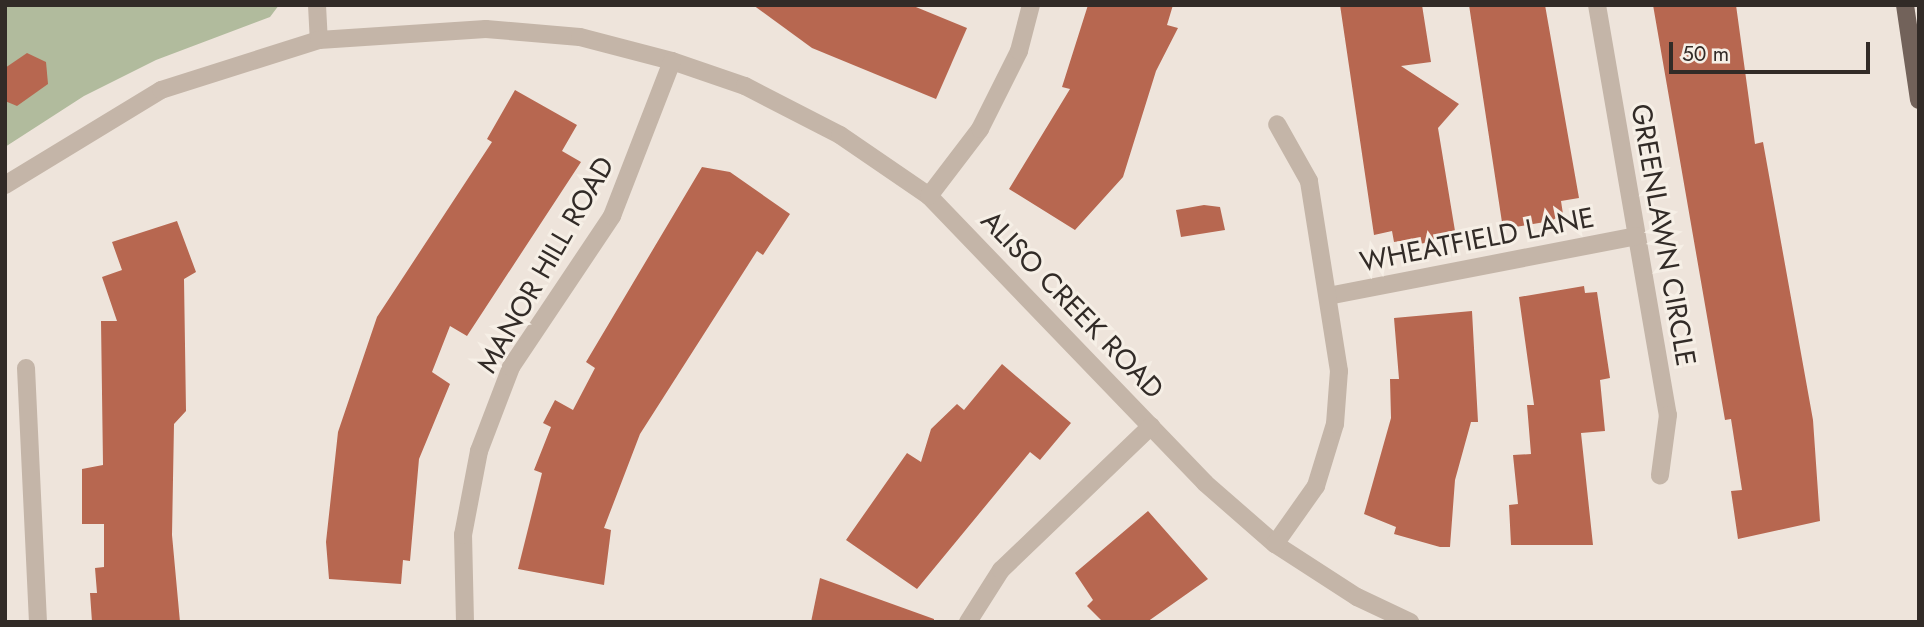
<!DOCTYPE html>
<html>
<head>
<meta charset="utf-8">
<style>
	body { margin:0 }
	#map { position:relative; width:1924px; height:627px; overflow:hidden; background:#eee4db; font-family:Jost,sans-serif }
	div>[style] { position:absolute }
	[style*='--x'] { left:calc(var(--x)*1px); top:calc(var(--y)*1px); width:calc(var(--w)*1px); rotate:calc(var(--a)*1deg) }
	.green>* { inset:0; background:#b1bb9d }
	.building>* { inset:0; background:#b76750 }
	.minor>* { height:18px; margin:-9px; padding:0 9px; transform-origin:9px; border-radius:9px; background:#c4b5a8 }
	.major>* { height:18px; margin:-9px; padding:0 9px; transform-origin:9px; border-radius:9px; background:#72625a }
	span { translate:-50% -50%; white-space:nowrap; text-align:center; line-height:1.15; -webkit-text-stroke:6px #f6efe6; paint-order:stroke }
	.street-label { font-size:28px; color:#322b27 }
	.frame { position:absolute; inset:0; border:7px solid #322b27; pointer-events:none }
	.scale { position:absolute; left:1669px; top:42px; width:201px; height:32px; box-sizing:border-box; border:4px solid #322b27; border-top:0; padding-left:9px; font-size:21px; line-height:24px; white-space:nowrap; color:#322b27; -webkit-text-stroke:5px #f6efe6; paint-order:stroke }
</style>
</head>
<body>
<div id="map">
	<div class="green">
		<i style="clip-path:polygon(5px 5px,279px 5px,270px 17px,156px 60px,84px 96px,5px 147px)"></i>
	</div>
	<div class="building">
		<i style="clip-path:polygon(753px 5px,911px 5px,967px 28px,936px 99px,812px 48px)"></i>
		<i style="clip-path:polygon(1088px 5px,1173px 5px,1167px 25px,1178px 28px,1156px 71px,1123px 177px,1075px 230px,1009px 189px,1070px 89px,1062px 87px)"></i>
		<i style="clip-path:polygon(1340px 5px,1422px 5px,1431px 62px,1401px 66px,1459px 104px,1438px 128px,1456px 237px,1409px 246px,1408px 240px,1394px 242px,1392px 231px,1374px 235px)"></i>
		<i style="clip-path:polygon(1469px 5px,1545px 5px,1579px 198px,1561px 201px,1563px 214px,1551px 221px,1503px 229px)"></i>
		<i style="clip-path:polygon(1653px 5px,1736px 5px,1755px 144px,1763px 142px,1813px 420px,1820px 521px,1738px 539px,1731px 491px,1742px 490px,1731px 419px,1725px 420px)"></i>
		<i style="clip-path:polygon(27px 53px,46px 62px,48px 84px,17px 106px,5px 101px,5px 68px)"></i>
		<i style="clip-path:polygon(515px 90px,577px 125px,562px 151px,581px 162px,467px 336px,450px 326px,432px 372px,450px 384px,419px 459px,410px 561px,403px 560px,401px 584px,329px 579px,326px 542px,338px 432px,377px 317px,492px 142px,487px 139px)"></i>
		<i style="clip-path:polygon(702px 167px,730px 172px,790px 214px,763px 255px,757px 251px,640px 434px,604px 528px,611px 530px,604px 585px,518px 569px,542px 473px,534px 470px,551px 427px,543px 423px,555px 400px,573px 410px,595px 368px,586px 362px)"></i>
		<i style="clip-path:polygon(1204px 205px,1220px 207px,1225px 230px,1181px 237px,1176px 210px)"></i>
		<i style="clip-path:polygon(177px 221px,196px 272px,184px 279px,186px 411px,174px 424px,172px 535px,180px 622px,92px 622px,90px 593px,97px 593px,95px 568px,104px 567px,104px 524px,82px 524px,82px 469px,103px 465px,101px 321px,117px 321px,102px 277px,122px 270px,112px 242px)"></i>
		<i style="clip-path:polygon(1584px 286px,1585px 293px,1597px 292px,1610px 378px,1600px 380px,1605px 431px,1581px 433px,1593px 545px,1511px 545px,1509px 505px,1518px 504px,1513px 455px,1531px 454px,1527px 405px,1534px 405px,1519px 297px)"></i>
		<i style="clip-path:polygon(1472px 311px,1478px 422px,1471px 422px,1455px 480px,1450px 547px,1440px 547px,1394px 534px,1396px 527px,1364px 514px,1391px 418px,1390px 379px,1399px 379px,1394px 318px)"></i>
		<i style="clip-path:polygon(1002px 364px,1071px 423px,1040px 460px,1030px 452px,917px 589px,846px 540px,907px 453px,921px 462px,931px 429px,957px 404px,964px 410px)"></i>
		<i style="clip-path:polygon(1148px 511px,1208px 579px,1147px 622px,1103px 622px,1087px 606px,1093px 600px,1075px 573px)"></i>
		<i style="clip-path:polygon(820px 578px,934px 619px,934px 622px,811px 622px)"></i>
	</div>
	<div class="minor">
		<i style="--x:317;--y:5;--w:35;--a:87"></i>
		<i style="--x:1597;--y:5;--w:416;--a:80.2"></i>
		<i style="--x:1668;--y:415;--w:61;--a:97.6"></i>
		<i style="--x:5;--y:185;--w:183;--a:-31.3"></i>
		<i style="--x:161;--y:90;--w:166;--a:-17.6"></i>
		<i style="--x:319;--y:40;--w:167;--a:-3.8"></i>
		<i style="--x:486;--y:29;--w:94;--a:4.9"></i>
		<i style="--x:580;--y:37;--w:95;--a:14.6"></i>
		<i style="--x:672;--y:61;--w:77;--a:18.9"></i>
		<i style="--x:745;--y:86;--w:107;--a:27.3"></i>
		<i style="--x:840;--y:135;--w:108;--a:34.4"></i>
		<i style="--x:929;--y:196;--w:398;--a:46.1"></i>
		<i style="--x:1205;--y:483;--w:93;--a:41.1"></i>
		<i style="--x:1275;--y:544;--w:98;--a:32.9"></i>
		<i style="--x:1357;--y:597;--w:59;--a:25.3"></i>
		<i style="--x:929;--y:196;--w:84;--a:-52.7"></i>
		<i style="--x:980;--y:129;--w:87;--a:-63.4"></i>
		<i style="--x:1019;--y:51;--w:48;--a:-75.4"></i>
		<i style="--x:1328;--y:296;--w:314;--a:-11"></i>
		<i style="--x:26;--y:368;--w:254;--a:87.3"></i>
		<i style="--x:1275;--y:544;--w:71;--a:-54.7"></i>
		<i style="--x:1316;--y:486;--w:65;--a:-73"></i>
		<i style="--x:1335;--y:424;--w:53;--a:-85.7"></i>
		<i style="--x:1339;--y:371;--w:192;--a:-99"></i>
		<i style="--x:1309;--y:181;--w:65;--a:-119.3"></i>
		<i style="--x:465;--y:622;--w:87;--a:-91.3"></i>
		<i style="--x:463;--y:535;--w:86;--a:-79.2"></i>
		<i style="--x:479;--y:451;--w:90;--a:-69.1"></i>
		<i style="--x:511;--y:367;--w:182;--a:-56.2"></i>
		<i style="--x:612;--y:216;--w:166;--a:-68.8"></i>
		<i style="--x:968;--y:622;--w:62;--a:-57.6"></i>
		<i style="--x:1001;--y:570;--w:208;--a:-43.8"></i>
	</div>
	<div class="major">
		<i style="--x:1905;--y:5;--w:96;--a:81.6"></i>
	</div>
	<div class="street-label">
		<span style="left:1663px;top:235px;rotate:80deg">GREENLAWN CIRCLE</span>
		<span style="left:1477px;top:240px;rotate:-11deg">WHEATFIELD LANE</span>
		<span style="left:546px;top:265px;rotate:-60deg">MANOR HILL ROAD</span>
		<span style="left:1072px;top:305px;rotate:46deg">ALISO CREEK ROAD</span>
	</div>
	<div class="frame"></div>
	<div class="scale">50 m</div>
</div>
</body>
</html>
